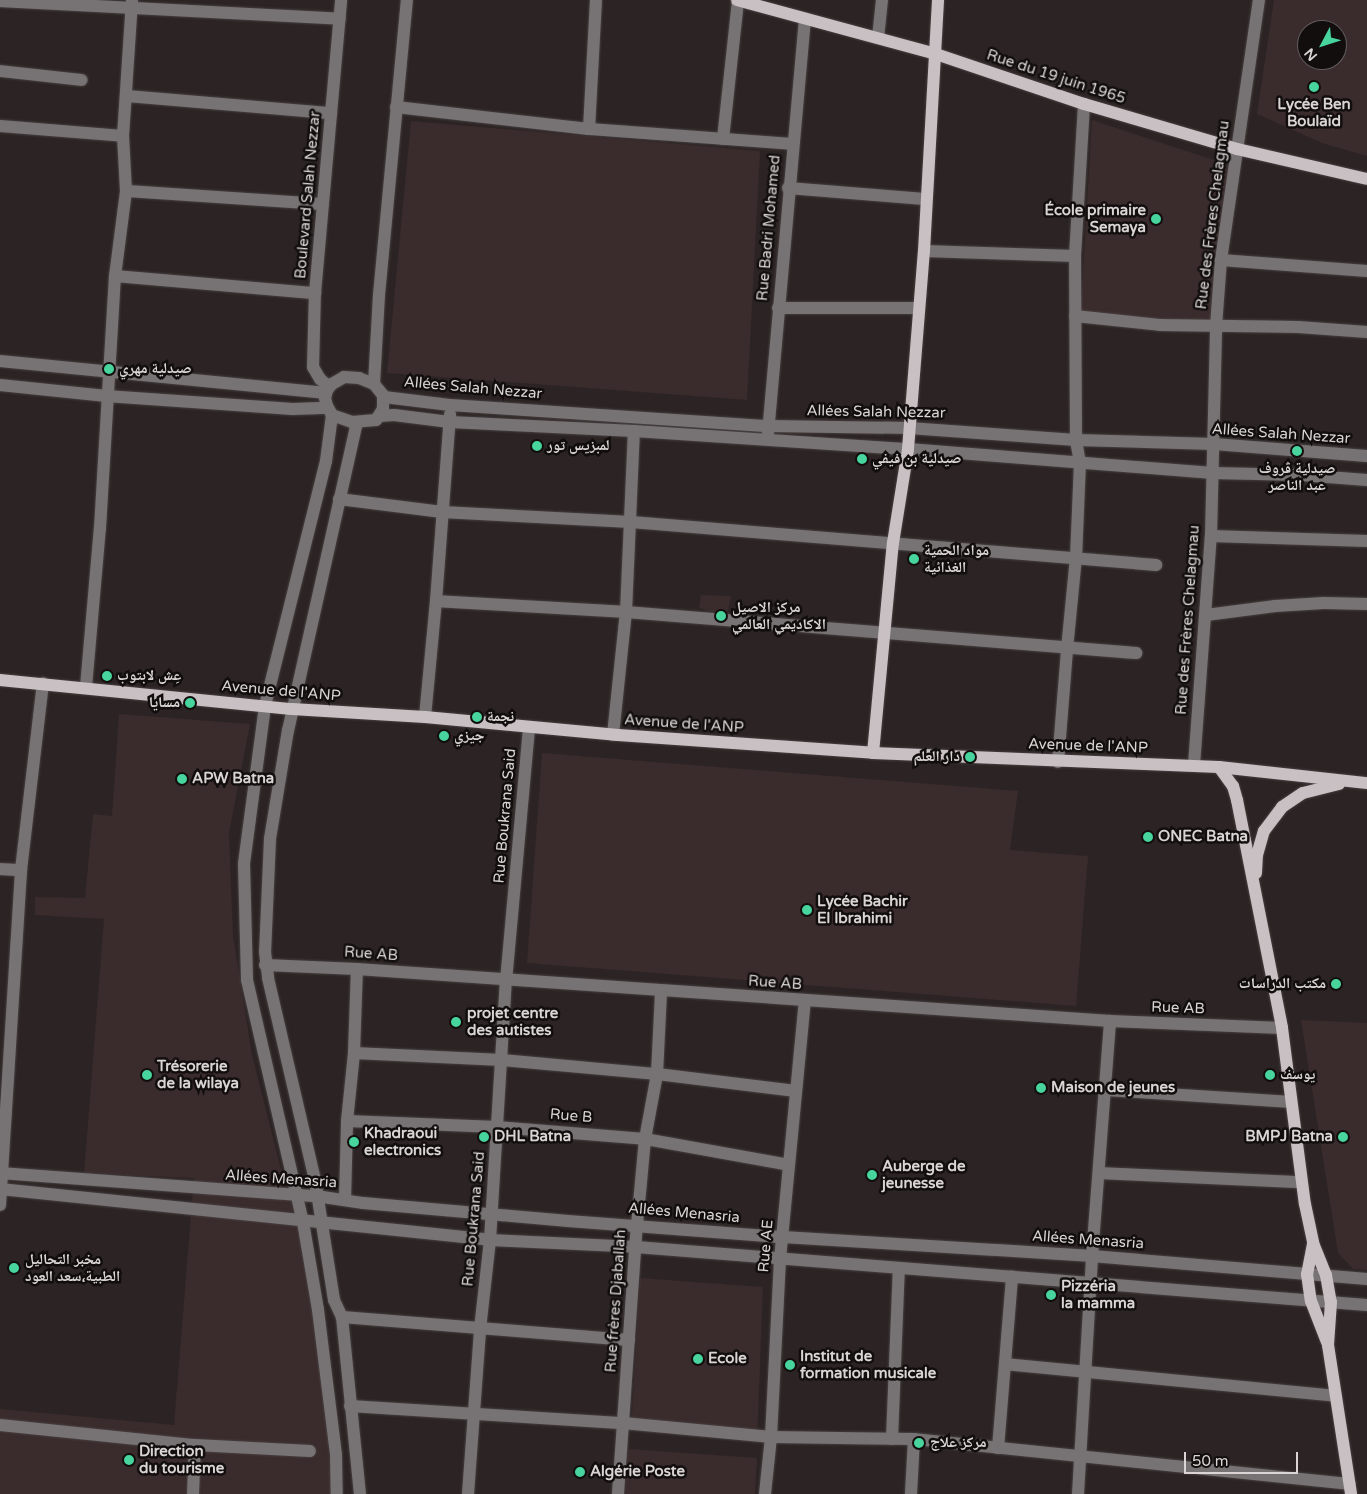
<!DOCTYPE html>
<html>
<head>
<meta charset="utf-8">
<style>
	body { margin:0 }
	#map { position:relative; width:1367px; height:1494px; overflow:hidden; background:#2c2424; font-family:"Varela Round","Noto Naskh Arabic",sans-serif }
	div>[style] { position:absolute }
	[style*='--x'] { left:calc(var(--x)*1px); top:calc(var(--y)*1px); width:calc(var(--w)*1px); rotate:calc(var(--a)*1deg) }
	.built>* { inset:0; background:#3a2b2c }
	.roads { filter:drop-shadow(0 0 1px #484040) drop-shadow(0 0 1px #484040) }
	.minor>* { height:12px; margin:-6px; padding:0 6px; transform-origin:6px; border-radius:6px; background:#777375 }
	.major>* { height:12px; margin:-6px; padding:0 6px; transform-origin:6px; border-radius:6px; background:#c9c0c4 }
	.dots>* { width:14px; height:14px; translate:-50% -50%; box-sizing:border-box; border:2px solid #120e0e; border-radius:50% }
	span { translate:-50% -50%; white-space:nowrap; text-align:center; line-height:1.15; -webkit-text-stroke:5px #120e0e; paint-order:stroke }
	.street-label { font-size:15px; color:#dad4d4 }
	.poi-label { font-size:15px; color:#dad4d4; font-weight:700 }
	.right { translate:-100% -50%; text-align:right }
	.left { translate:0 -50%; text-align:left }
	.north { position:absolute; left:1297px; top:20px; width:50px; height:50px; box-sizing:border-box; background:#120e0e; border:1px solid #625d5d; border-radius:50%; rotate:230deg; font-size:14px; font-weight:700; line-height:20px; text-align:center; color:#dad4d4 }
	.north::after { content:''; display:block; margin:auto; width:18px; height:22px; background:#47d49d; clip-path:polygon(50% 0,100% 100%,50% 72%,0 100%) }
	.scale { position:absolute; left:1184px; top:1452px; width:114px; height:22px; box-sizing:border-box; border:2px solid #dad4d4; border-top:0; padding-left:6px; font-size:15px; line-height:18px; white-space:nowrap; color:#dad4d4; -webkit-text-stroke:4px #120e0e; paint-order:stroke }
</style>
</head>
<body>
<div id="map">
	<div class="built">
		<i style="clip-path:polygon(evenodd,1274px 0,1367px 0,1367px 156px,1322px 143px,1257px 114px,1274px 0,1307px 30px,1337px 30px,1337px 60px,1307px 60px,1307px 30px)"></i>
		<i style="clip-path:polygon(1092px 120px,1232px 166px,1217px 332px,1080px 323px)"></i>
		<i style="clip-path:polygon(411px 121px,760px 151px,747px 400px,387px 373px)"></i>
		<i style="clip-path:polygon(701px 595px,731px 596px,727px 617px,699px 608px)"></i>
		<i style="clip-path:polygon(119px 714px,250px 724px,229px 833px,233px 935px,252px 1055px,285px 1185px,301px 1232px,313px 1294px,328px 1438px,331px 1494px,0 1494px,0 1409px,174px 1425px,194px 1178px,84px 1173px,104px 919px,35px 915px,35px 897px,85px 898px,93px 814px,112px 816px)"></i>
		<i style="clip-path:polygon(542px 753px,1018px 791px,1010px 850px,1088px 856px,1076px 1006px,527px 963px)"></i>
		<i style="clip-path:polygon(1301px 1020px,1367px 1023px,1367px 1270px,1353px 1269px,1338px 1253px)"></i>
		<i style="clip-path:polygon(640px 1278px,763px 1287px,757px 1440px,631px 1431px)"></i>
		<i style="clip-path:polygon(628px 1449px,757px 1458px,755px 1494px,625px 1494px)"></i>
	</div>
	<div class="roads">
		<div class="minor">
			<i style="--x:0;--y:1;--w:340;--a:3"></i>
			<i style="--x:878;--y:38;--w:38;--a:-84"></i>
			<i style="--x:0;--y:71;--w:82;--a:6.3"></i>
			<i style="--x:127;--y:96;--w:205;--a:4.8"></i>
			<i style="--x:396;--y:107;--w:194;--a:6.5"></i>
			<i style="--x:589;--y:129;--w:204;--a:4.2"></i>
			<i style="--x:0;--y:126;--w:123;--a:4.6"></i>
			<i style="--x:589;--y:129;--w:129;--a:-86.9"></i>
			<i style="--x:723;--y:139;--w:140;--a:-83.8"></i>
			<i style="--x:788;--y:188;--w:137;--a:4.6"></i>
			<i style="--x:126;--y:191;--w:197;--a:3.8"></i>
			<i style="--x:924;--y:251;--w:151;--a:1.9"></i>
			<i style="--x:1221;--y:260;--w:146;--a:4.3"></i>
			<i style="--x:115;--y:276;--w:201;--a:4.9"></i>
			<i style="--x:778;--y:308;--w:140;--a:0"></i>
			<i style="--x:1075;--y:316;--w:85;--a:6"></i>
			<i style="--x:1160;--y:325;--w:138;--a:0.8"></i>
			<i style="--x:1298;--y:327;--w:69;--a:4.1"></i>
			<i style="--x:0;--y:361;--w:328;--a:5.6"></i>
			<i style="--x:344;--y:377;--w:15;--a:4"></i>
			<i style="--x:359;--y:378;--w:16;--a:22"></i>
			<i style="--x:374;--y:384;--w:14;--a:51"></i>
			<i style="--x:383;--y:395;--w:14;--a:90"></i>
			<i style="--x:383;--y:409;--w:13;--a:122"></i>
			<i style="--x:376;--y:420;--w:24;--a:175"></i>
			<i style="--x:352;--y:422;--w:21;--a:-161"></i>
			<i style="--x:332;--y:415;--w:10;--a:-119"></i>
			<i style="--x:327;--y:406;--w:8;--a:-104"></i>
			<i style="--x:325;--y:398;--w:8;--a:-76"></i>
			<i style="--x:327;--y:390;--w:8;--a:-50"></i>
			<i style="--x:332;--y:384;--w:14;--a:-30"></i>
			<i style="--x:374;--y:384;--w:89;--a:-86.8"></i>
			<i style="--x:379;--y:295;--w:296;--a:-84.6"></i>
			<i style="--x:0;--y:385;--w:107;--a:5.9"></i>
			<i style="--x:106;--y:396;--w:187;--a:4"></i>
			<i style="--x:293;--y:409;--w:35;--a:-2"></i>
			<i style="--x:329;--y:387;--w:12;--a:-138"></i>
			<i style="--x:320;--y:379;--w:14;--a:-120"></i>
			<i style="--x:313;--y:367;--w:74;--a:-88.5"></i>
			<i style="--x:315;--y:293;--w:294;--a:-84.9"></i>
			<i style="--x:384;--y:397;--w:66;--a:6.9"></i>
			<i style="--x:450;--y:405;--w:319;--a:3.8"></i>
			<i style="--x:768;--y:426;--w:141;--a:0.8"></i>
			<i style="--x:909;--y:428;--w:167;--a:4.1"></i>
			<i style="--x:1076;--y:440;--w:138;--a:1.7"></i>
			<i style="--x:1214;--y:444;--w:153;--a:4.5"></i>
			<i style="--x:332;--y:415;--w:46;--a:97.4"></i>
			<i style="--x:326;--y:461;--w:252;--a:104"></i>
			<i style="--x:265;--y:706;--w:159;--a:97.6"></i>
			<i style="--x:244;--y:864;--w:116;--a:88.5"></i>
			<i style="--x:247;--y:980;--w:248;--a:77"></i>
			<i style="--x:303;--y:1222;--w:89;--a:80.3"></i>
			<i style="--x:318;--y:1310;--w:146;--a:82.9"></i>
			<i style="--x:336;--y:1455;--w:39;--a:89"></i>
			<i style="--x:380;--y:416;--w:14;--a:-4"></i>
			<i style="--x:394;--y:415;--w:56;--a:7.1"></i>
			<i style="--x:450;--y:422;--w:184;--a:2.8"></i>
			<i style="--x:634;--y:431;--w:275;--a:3.8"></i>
			<i style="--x:908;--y:449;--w:306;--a:4.5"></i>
			<i style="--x:1213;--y:473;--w:88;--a:1.3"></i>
			<i style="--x:1301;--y:475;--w:66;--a:4.3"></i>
			<i style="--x:357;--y:422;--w:316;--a:102.6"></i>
			<i style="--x:288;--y:730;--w:110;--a:99.4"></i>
			<i style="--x:270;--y:839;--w:113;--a:92.5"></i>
			<i style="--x:265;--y:952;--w:26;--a:83"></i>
			<i style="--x:268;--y:978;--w:207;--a:76.9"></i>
			<i style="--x:315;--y:1180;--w:121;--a:81"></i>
			<i style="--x:334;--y:1300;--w:19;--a:65"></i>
			<i style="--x:342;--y:1317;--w:178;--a:84.2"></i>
			<i style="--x:768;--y:433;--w:416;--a:-84.9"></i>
			<i style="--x:339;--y:499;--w:104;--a:7.2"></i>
			<i style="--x:442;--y:512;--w:189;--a:3"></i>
			<i style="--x:631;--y:522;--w:527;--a:4.68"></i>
			<i style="--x:1211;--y:536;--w:156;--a:1.8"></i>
			<i style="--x:436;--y:601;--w:190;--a:3.3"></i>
			<i style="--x:626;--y:612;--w:512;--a:4.6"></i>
			<i style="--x:1206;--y:615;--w:70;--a:-7.4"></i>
			<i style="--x:1275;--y:606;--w:49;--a:-3.5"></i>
			<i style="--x:1324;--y:603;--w:43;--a:1.3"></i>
			<i style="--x:86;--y:687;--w:160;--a:-85"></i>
			<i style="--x:100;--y:528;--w:252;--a:-86.6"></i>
			<i style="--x:115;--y:276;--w:86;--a:-82.6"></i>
			<i style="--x:126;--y:191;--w:55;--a:-93.1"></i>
			<i style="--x:123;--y:136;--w:136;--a:-86.2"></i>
			<i style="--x:425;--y:717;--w:117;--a:-84.6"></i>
			<i style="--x:436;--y:601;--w:187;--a:-85.7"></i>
			<i style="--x:613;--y:735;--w:124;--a:-84"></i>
			<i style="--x:626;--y:612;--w:181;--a:-87.5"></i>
			<i style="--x:1058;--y:762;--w:113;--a:-85.4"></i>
			<i style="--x:1067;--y:649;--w:91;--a:-84.4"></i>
			<i style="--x:1076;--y:558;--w:95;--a:-87.6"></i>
			<i style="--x:1080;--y:463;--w:23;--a:-100"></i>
			<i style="--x:1076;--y:440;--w:184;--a:-90.3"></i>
			<i style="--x:1075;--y:256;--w:152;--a:-86.6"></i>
			<i style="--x:1194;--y:765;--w:230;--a:-85.8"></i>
			<i style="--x:1211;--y:536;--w:210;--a:-88.6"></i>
			<i style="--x:1216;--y:326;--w:66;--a:-85.7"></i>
			<i style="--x:1221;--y:260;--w:263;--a:-81.7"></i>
			<i style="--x:0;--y:869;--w:21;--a:3"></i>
			<i style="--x:265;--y:965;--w:92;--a:2.5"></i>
			<i style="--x:357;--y:969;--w:755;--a:3.95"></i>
			<i style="--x:1110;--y:1021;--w:172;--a:2.3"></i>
			<i style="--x:354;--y:1053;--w:148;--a:2.7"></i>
			<i style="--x:502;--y:1060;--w:156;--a:5.2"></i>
			<i style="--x:657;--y:1074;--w:140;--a:7"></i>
			<i style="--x:1105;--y:1090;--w:185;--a:3.7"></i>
			<i style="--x:347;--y:1121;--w:150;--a:2.3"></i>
			<i style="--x:497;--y:1127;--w:148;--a:4.6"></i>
			<i style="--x:645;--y:1139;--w:146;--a:10.2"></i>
			<i style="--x:0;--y:1173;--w:317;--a:4.2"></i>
			<i style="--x:316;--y:1196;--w:48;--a:8.5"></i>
			<i style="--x:363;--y:1203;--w:206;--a:5"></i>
			<i style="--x:568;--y:1221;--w:216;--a:4.3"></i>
			<i style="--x:783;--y:1237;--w:310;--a:3.5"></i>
			<i style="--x:1092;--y:1256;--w:276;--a:4.8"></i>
			<i style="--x:1099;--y:1173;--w:202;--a:2.6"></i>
			<i style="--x:0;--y:1189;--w:493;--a:5.9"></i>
			<i style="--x:490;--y:1240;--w:146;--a:2.7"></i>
			<i style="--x:636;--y:1247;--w:733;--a:4.54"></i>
			<i style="--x:345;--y:1200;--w:79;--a:-88.5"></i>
			<i style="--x:347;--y:1121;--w:68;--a:-84.1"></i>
			<i style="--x:354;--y:1053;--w:84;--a:-88"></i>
			<i style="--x:0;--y:1205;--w:336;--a:-86.4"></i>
			<i style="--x:21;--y:870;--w:188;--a:-83.3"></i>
			<i style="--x:342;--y:1317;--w:288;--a:4.6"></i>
			<i style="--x:1005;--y:1364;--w:332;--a:5.5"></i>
			<i style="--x:350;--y:1406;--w:274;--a:3.6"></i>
			<i style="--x:623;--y:1423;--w:149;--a:5.4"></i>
			<i style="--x:771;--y:1437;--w:143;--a:0.8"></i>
			<i style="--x:914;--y:1439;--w:438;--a:5.9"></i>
			<i style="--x:0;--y:1425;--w:196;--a:5.9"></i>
			<i style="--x:195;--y:1445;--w:115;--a:3"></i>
			<i style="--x:892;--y:1439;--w:171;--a:-87.7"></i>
			<i style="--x:998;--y:1448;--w:172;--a:-85.3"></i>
			<i style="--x:193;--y:1494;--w:49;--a:-87.7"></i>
			<i style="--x:468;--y:1494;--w:165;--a:-85.8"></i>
			<i style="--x:480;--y:1329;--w:90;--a:-83.6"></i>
			<i style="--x:490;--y:1240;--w:259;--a:-86.5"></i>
			<i style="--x:506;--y:981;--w:254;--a:-84.8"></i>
			<i style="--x:618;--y:1494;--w:270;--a:-86"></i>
			<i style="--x:637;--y:1225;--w:86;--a:-84.7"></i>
			<i style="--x:645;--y:1139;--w:66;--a:-79.5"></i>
			<i style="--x:657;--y:1074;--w:83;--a:-87.2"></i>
			<i style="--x:765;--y:1494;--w:57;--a:-84"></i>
			<i style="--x:771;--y:1437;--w:178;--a:-87.1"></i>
			<i style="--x:780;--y:1259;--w:259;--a:-84.5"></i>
			<i style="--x:911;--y:1494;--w:55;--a:-86.9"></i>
			<i style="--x:1078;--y:1494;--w:238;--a:-86.6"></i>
			<i style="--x:1092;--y:1256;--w:236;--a:-85.6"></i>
		</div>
		<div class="major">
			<i style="--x:737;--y:0;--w:206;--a:15.2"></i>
			<i style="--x:936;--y:54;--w:156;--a:18.7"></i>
			<i style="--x:1084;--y:104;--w:159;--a:16.4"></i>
			<i style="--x:1237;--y:149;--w:133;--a:13"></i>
			<i style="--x:0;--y:680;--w:293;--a:5.7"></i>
			<i style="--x:292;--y:709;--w:133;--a:3.4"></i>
			<i style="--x:425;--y:717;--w:194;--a:5.3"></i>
			<i style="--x:618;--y:735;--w:256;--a:4"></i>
			<i style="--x:873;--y:753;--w:346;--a:2.3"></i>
			<i style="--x:1219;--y:767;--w:149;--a:6.2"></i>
			<i style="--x:873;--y:753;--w:211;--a:-84.6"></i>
			<i style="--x:893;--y:543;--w:95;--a:-80.9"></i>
			<i style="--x:908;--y:449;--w:199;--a:-85.4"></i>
			<i style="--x:924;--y:251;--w:251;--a:-86.8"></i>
			<i style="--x:1219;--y:767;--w:24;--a:54"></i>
			<i style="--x:1233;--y:786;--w:15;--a:74"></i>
			<i style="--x:1237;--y:800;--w:232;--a:78.8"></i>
			<i style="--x:1282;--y:1028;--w:177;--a:82.6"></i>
			<i style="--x:1305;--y:1204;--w:40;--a:78"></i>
			<i style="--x:1313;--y:1243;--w:35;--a:68"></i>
			<i style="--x:1326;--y:1275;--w:27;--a:80"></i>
			<i style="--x:1331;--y:1302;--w:43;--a:94"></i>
			<i style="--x:1328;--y:1345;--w:151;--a:81.2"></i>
			<i style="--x:1256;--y:873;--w:18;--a:-87"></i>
			<i style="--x:1257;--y:855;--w:25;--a:-74"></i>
			<i style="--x:1264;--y:831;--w:30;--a:-53"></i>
			<i style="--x:1282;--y:807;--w:25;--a:-34"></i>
			<i style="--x:1303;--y:793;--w:37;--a:-14"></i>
			<i style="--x:1313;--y:1244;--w:31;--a:101"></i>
			<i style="--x:1307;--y:1274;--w:27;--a:82"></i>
			<i style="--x:1311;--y:1301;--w:44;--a:68.7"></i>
		</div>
	</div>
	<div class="dots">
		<i style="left:1314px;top:87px;background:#47d49d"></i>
		<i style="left:1156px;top:219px;background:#47d49d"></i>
		<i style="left:109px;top:369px;background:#47d49d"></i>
		<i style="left:537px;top:446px;background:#47d49d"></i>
		<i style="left:1297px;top:451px;background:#47d49d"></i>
		<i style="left:862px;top:459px;background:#47d49d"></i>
		<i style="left:914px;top:559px;background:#47d49d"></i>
		<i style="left:721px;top:616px;background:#47d49d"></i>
		<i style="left:107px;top:676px;background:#47d49d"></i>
		<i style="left:190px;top:703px;background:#47d49d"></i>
		<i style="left:477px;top:717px;background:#47d49d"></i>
		<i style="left:444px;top:736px;background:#47d49d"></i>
		<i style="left:970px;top:757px;background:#47d49d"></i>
		<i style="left:182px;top:779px;background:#47d49d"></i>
		<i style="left:1148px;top:837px;background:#47d49d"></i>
		<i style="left:807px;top:910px;background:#47d49d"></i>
		<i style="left:1336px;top:984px;background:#47d49d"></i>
		<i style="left:456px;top:1022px;background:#47d49d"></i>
		<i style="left:147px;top:1075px;background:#47d49d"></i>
		<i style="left:1270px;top:1075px;background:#47d49d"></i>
		<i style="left:1041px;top:1088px;background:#47d49d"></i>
		<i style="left:484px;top:1137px;background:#47d49d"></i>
		<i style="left:1343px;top:1137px;background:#47d49d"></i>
		<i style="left:354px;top:1142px;background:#47d49d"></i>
		<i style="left:872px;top:1175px;background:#47d49d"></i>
		<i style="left:14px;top:1268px;background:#47d49d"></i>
		<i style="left:1051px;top:1295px;background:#47d49d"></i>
		<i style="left:698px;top:1359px;background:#47d49d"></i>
		<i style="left:790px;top:1365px;background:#47d49d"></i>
		<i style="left:919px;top:1443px;background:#47d49d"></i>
		<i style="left:129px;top:1460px;background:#47d49d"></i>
		<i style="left:580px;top:1472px;background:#47d49d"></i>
	</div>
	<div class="street-label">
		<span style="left:1056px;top:77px;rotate:18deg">Rue du 19 juin 1965</span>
		<span style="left:308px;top:195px;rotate:-85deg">Boulevard Salah Nezzar</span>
		<span style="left:1213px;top:215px;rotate:-83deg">Rue des Frères Chelagmau</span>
		<span style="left:769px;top:228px;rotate:-85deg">Rue Badri Mohamed</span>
		<span style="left:473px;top:388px;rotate:5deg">Allées Salah Nezzar</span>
		<span style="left:876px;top:412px;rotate:1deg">Allées Salah Nezzar</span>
		<span style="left:1281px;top:434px;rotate:4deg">Allées Salah Nezzar</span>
		<span style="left:1188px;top:620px;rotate:-86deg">Rue des Frères Chelagmau</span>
		<span style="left:281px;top:691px;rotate:5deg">Avenue de l'ANP</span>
		<span style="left:684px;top:724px;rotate:4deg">Avenue de l'ANP</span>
		<span style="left:1088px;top:746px;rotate:2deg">Avenue de l'ANP</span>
		<span style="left:505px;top:816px;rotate:-85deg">Rue Boukrana Said</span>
		<span style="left:371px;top:954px;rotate:4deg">Rue AB</span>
		<span style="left:775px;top:983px;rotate:4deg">Rue AB</span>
		<span style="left:1178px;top:1008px;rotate:2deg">Rue AB</span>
		<span style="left:571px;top:1116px;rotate:5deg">Rue B</span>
		<span style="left:281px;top:1179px;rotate:4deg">Allées Menasria</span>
		<span style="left:684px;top:1213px;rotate:5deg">Allées Menasria</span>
		<span style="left:474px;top:1219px;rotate:-85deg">Rue Boukrana Said</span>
		<span style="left:1088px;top:1240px;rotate:4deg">Allées Menasria</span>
		<span style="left:766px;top:1246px;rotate:-85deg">Rue AE</span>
		<span style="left:616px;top:1301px;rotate:-86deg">Rue frères Djaballah</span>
	</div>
	<div class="poi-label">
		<span style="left:1314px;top:113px">Lycée Ben<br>Boulaïd</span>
		<span class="right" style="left:1146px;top:219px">École primaire<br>Semaya</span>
		<span class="left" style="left:119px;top:369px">صيدلية مهري</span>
		<span class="left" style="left:547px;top:446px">لمبزيس تور</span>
		<span class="left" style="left:872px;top:459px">صيدلية بن فيفي</span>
		<span style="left:1297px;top:477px">صيدلية ڨروف<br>عبد الناصر</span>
		<span class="left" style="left:924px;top:559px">مواد الحمية<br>الغذائية</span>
		<span class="left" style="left:732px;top:616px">مركز الاصيل<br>الاكاديمي العالمي</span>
		<span class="left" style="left:117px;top:676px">عِش لابتوب</span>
		<span class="right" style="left:180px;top:703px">مسايا</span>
		<span class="left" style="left:487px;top:717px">نجمة</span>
		<span class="left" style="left:454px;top:736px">جيزي</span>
		<span class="right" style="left:960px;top:757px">دار العلم</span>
		<span class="left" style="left:192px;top:779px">APW Batna</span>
		<span class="left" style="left:1158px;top:837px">ONEC Batna</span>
		<span class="left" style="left:817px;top:910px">Lycée Bachir<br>El Ibrahimi</span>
		<span class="right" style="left:1326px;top:984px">مكتب الدراسات</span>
		<span class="left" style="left:467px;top:1022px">projet centre<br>des autistes</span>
		<span class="left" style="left:157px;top:1075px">Trésorerie<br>de la wilaya</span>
		<span class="left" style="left:1280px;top:1075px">يوسف</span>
		<span class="left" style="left:1051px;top:1088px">Maison de jeunes</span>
		<span class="left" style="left:364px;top:1142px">Khadraoui<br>electronics</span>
		<span class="left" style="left:494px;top:1137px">DHL Batna</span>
		<span class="right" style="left:1333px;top:1137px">BMPJ Batna</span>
		<span class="left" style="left:882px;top:1175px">Auberge de<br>jeunesse</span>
		<span class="left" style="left:25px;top:1268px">مخبر التحاليل<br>الطبية،سعد العود</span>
		<span class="left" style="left:1061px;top:1295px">Pizzéria<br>la mamma</span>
		<span class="left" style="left:800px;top:1365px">Institut de<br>formation musicale</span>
		<span class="left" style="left:708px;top:1359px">Ecole</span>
		<span class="left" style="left:930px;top:1443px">مركز علاج</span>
		<span class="left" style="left:139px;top:1460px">Direction<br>du tourisme</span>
		<span class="left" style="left:590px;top:1472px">Algérie Poste</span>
	</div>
	<div class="north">N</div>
	<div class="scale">50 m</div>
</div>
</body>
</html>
